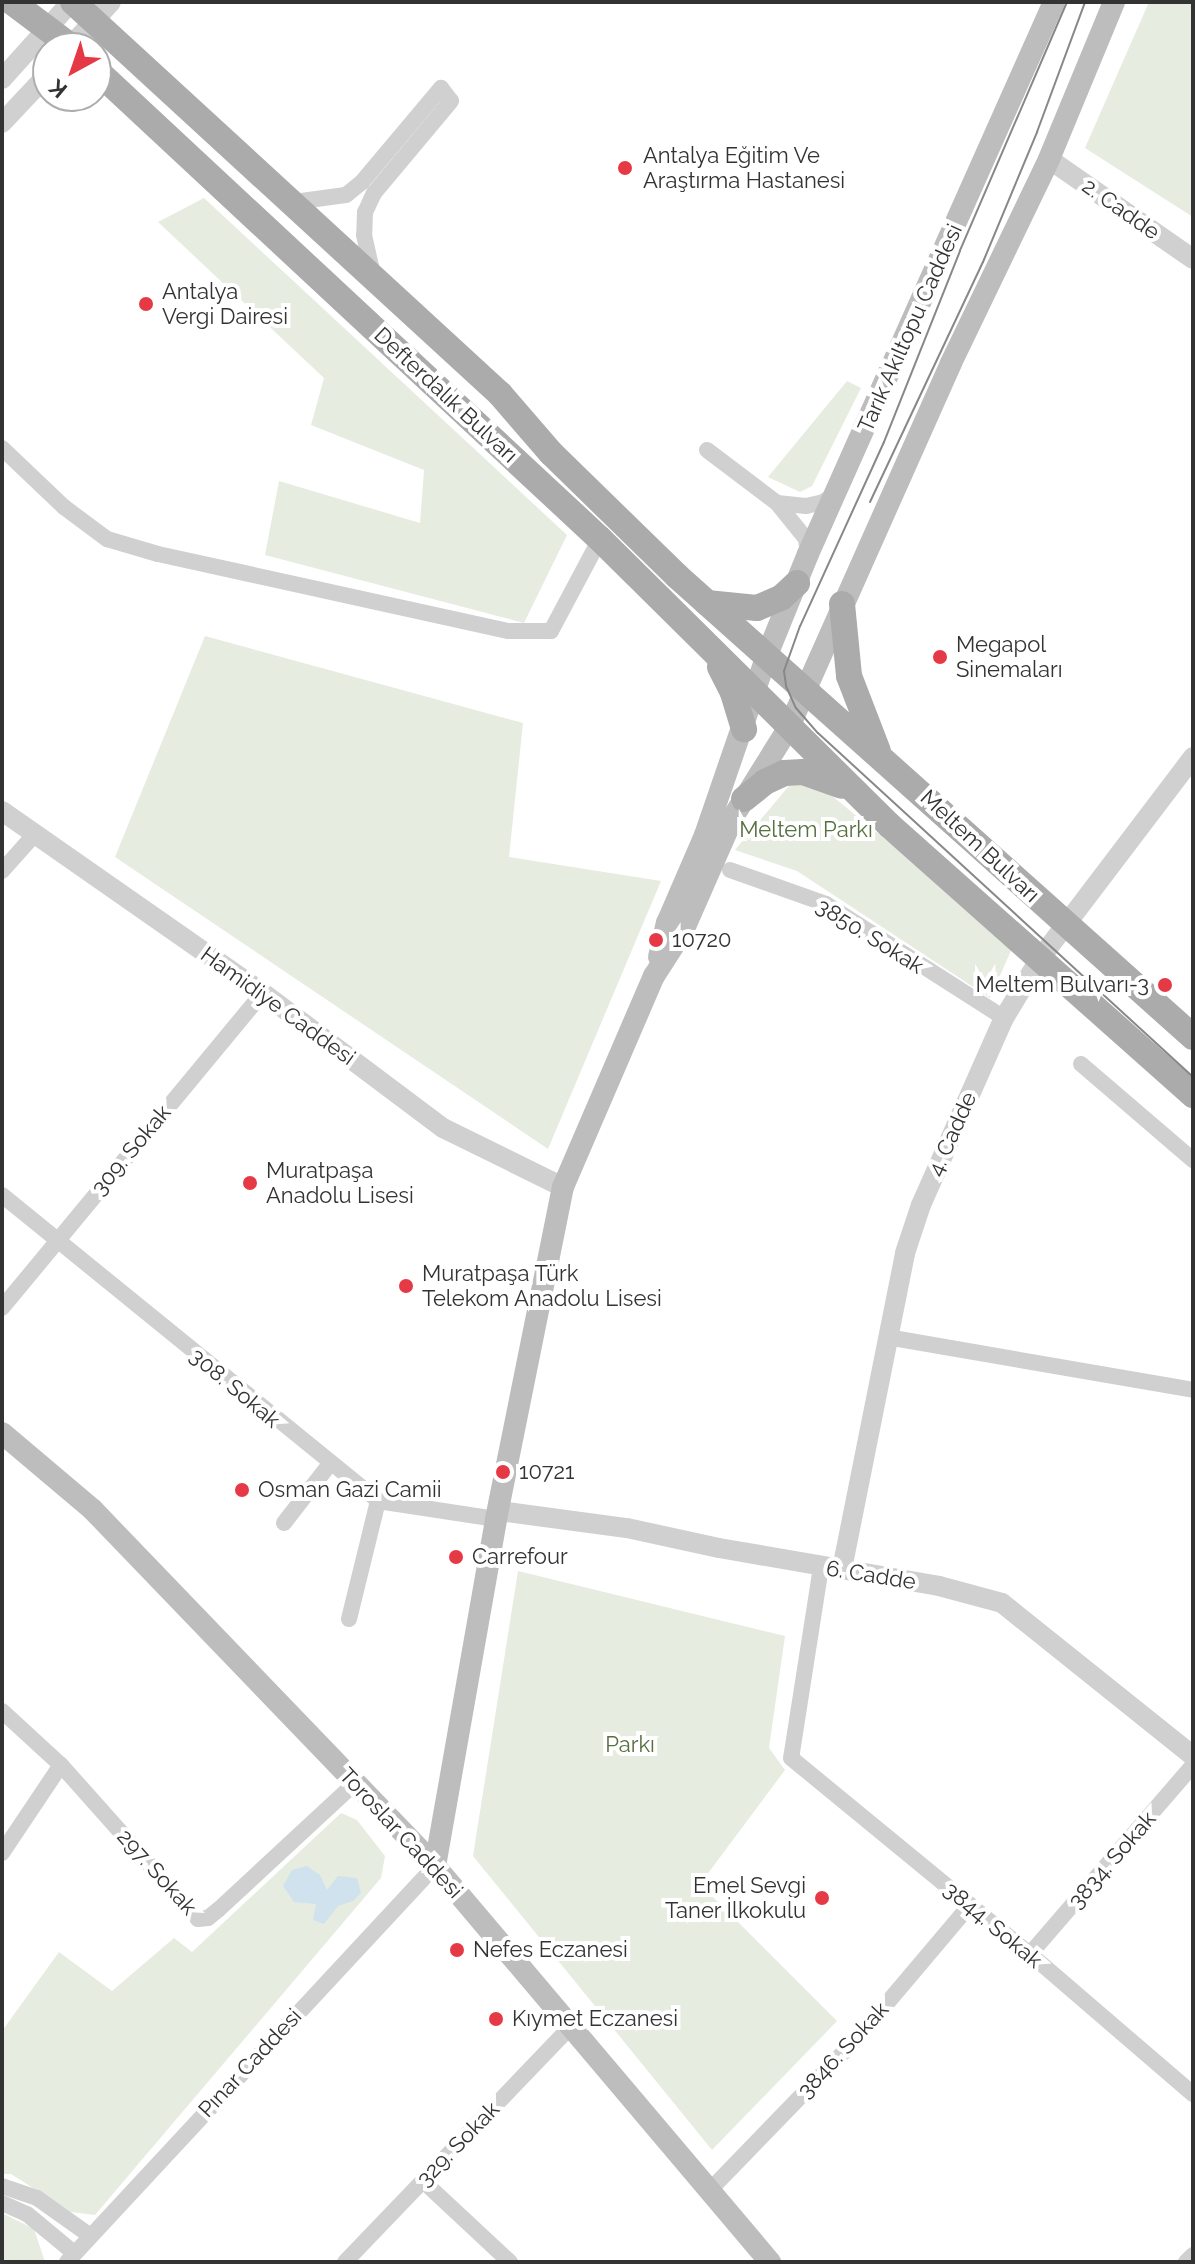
<!DOCTYPE html>
<html>
<head>
<meta charset="utf-8">
<style>
	body { margin:0 }
	#map { position:relative; width:1195px; height:2264px; overflow:hidden; background:#fff; font-family:Raleway,sans-serif }
	div>[style] { position:absolute }
	[style*='--x'] { left:calc(var(--x)*1px); top:calc(var(--y)*1px); width:calc(var(--w)*1px); rotate:calc(var(--a)*1deg) }
	.green>* { inset:0; background:#e6ecdf }
	.water>* { inset:0; background:#cfe2ee }
	.minor>* { height:16px; margin:-8px; padding:0 8px; transform-origin:8px; border-radius:8px; background:#d0d0d0 }
	.tertiary>* { height:20px; margin:-10px; padding:0 10px; transform-origin:10px; border-radius:10px; background:#d0d0d0 }
	.secondary>* { height:22px; margin:-11px; padding:0 11px; transform-origin:11px; border-radius:11px; background:#bdbdbd }
	.primary>* { height:26px; margin:-13px; padding:0 13px; transform-origin:13px; border-radius:13px; background:#ababab }
	.tram>* { height:2px; margin:-1px; padding:0 1px; transform-origin:1px; border-radius:1px; background:#888 }
	.dots>* { width:22px; height:22px; translate:-50% -50%; box-sizing:border-box; border:4px solid #fff; border-radius:50% }
	span { translate:-50% -50%; white-space:nowrap; text-align:center; line-height:1.15; -webkit-text-stroke:8px #fff; paint-order:stroke }
	.poi-label { font-size:22px; color:#333 }
	.left { translate:0 -50%; text-align:left }
	.right { translate:-100% -50%; text-align:right }
	.street-label { font-size:22px; color:#333 }
	.park-label { font-size:22px; color:#56703f }
	.frame { position:absolute; inset:0; border:4px solid #333; pointer-events:none }
	.north { position:absolute; left:32px; top:32px; width:80px; height:80px; box-sizing:border-box; background:#fff; border:2px solid #adadad; border-radius:50%; rotate:220deg; font-size:22px; font-weight:700; line-height:32px; text-align:center; color:#333 }
	.north::after { content:''; display:block; margin:auto; width:28px; height:36px; background:#e63946; clip-path:polygon(50% 0,100% 100%,50% 72%,0 100%) }
</style>
</head>
<body>
<div id="map">
	<div class="green">
		<i style="clip-path:polygon(1149px 2px,1193px 2px,1193px 217px,1085px 148px)"></i>
		<i style="clip-path:polygon(204px 198px,567px 535px,524px 623px,265px 555px,279px 481px,420px 523px,424px 470px,311px 425px,324px 378px,158px 222px)"></i>
		<i style="clip-path:polygon(847px 381px,861px 388px,812px 486px,800px 492px,768px 477px)"></i>
		<i style="clip-path:polygon(205px 636px,523px 723px,509px 857px,661px 881px,548px 1149px,115px 857px)"></i>
		<i style="clip-path:polygon(810px 778px,1014px 944px,990px 998px,797px 871px,735px 850px,793px 781px)"></i>
		<i style="clip-path:polygon(518px 1571px,785px 1636px,769px 1748px,785px 1770px,700px 1884px,837px 2021px,712px 2150px,473px 1856px)"></i>
		<i style="clip-path:polygon(341px 1813px,357px 1820px,385px 1856px,381px 1878px,95px 2215px,71px 2212px,11px 2174px,2px 2174px,2px 2031px,59px 1952px,112px 1991px,174px 1938px,192px 1952px)"></i>
		<i style="clip-path:polygon(2px 2213px,34px 2229px,45px 2262px,2px 2262px)"></i>
	</div>
	<div class="water">
		<i style="clip-path:polygon(307px 1866px,320px 1875px,327px 1890px,338px 1876px,357px 1878px,361px 1893px,353px 1901px,338px 1906px,324px 1924px,313px 1920px,316px 1904px,294px 1902px,283px 1886px,292px 1870px)"></i>
	</div>
	<div class="minor">
		<i style="--x:294;--y:202;--w:52;--a:-7.7"></i>
		<i style="--x:346;--y:195;--w:21;--a:-39"></i>
		<i style="--x:362;--y:182;--w:123;--a:-50"></i>
		<i style="--x:441;--y:88;--w:16;--a:52"></i>
		<i style="--x:451;--y:101;--w:120;--a:129.9"></i>
		<i style="--x:374;--y:193;--w:21;--a:115"></i>
		<i style="--x:365;--y:212;--w:23;--a:92"></i>
		<i style="--x:364;--y:235;--w:41;--a:77.3"></i>
		<i style="--x:2;--y:448;--w:86;--a:43.6"></i>
		<i style="--x:64;--y:507;--w:54;--a:36.7"></i>
		<i style="--x:107;--y:539;--w:53;--a:16.4"></i>
		<i style="--x:158;--y:554;--w:359;--a:12.4"></i>
		<i style="--x:509;--y:631;--w:42;--a:0"></i>
		<i style="--x:551;--y:631;--w:104;--a:-62"></i>
		<i style="--x:707;--y:450;--w:88;--a:37.1"></i>
		<i style="--x:777;--y:503;--w:46;--a:51.1"></i>
		<i style="--x:806;--y:539;--w:15;--a:82"></i>
		<i style="--x:777;--y:503;--w:29;--a:6"></i>
		<i style="--x:806;--y:506;--w:17;--a:-13"></i>
		<i style="--x:823;--y:502;--w:15;--a:-32"></i>
		<i style="--x:730;--y:870;--w:102;--a:19.5"></i>
		<i style="--x:826;--y:904;--w:211;--a:32.6"></i>
		<i style="--x:2;--y:871;--w:50;--a:-48.3"></i>
		<i style="--x:1081;--y:1064;--w:148;--a:40.6"></i>
		<i style="--x:2;--y:1195;--w:485;--a:39.1"></i>
		<i style="--x:378;--y:1501;--w:119;--a:8.7"></i>
		<i style="--x:2;--y:1308;--w:409;--a:-50.4"></i>
		<i style="--x:887;--y:1337;--w:311;--a:9.8"></i>
		<i style="--x:284;--y:1523;--w:73;--a:-52.2"></i>
		<i style="--x:821;--y:1567;--w:193;--a:98.9"></i>
		<i style="--x:791;--y:1758;--w:309;--a:39.4"></i>
		<i style="--x:1030;--y:1954;--w:215;--a:40.7"></i>
		<i style="--x:349;--y:1619;--w:122;--a:-76.2"></i>
		<i style="--x:2;--y:1711;--w:80;--a:42.5"></i>
		<i style="--x:61;--y:1765;--w:206;--a:48.3"></i>
		<i style="--x:198;--y:1919;--w:10;--a:-6"></i>
		<i style="--x:208;--y:1918;--w:13;--a:-39"></i>
		<i style="--x:218;--y:1910;--w:187;--a:-42.8"></i>
		<i style="--x:2;--y:1853;--w:106;--a:-56.2"></i>
		<i style="--x:1030;--y:1954;--w:250;--a:-49.2"></i>
		<i style="--x:423;--y:2181;--w:119;--a:43"></i>
		<i style="--x:2;--y:2186;--w:37;--a:19"></i>
		<i style="--x:37;--y:2198;--w:64;--a:35.4"></i>
		<i style="--x:710;--y:2190;--w:217;--a:-45.9"></i>
		<i style="--x:861;--y:2034;--w:169;--a:-49.8"></i>
		<i style="--x:2;--y:2203;--w:27;--a:24"></i>
		<i style="--x:27;--y:2214;--w:61;--a:39.7"></i>
		<i style="--x:67;--y:2262;--w:541;--a:-47.1"></i>
		<i style="--x:345;--y:2262;--w:328;--a:-46.2"></i>
		<i style="--x:1186;--y:2262;--w:10;--a:-45"></i>
	</div>
	<div class="tertiary">
		<i style="--x:69;--y:48;--w:62;--a:-47.6"></i>
		<i style="--x:2;--y:79;--w:103;--a:-48.1"></i>
		<i style="--x:2;--y:123;--w:67;--a:-46.8"></i>
		<i style="--x:1049;--y:159;--w:175;--a:34.8"></i>
		<i style="--x:2;--y:811;--w:318;--a:34.9"></i>
		<i style="--x:263;--y:993;--w:225;--a:36.9"></i>
		<i style="--x:443;--y:1128;--w:134;--a:26.2"></i>
		<i style="--x:499;--y:1511;--w:129;--a:7.6"></i>
		<i style="--x:627;--y:1528;--w:94;--a:12.3"></i>
		<i style="--x:719;--y:1548;--w:223;--a:9.8"></i>
		<i style="--x:939;--y:1586;--w:65;--a:15.1"></i>
		<i style="--x:1002;--y:1603;--w:245;--a:38.7"></i>
		<i style="--x:842;--y:1569;--w:322;--a:-78.7"></i>
		<i style="--x:905;--y:1253;--w:51;--a:-71.6"></i>
		<i style="--x:921;--y:1205;--w:205;--a:-66.1"></i>
		<i style="--x:1004;--y:1018;--w:68;--a:-58.9"></i>
		<i style="--x:1039;--y:960;--w:255;--a:-52.8"></i>
	</div>
	<div class="secondary">
		<i style="--x:659;--y:957;--w:35;--a:-77"></i>
		<i style="--x:667;--y:923;--w:96;--a:-66.6"></i>
		<i style="--x:705;--y:835;--w:190;--a:-71"></i>
		<i style="--x:767;--y:655;--w:109;--a:-67.9"></i>
		<i style="--x:808;--y:554;--w:604;--a:-65.98"></i>
		<i style="--x:2;--y:1433;--w:118;--a:40.2"></i>
		<i style="--x:92;--y:1509;--w:495;--a:46.1"></i>
		<i style="--x:435;--y:1866;--w:519;--a:49.77"></i>
		<i style="--x:435;--y:1866;--w:352;--a:-80"></i>
		<i style="--x:496;--y:1519;--w:339;--a:-78.6"></i>
		<i style="--x:563;--y:1187;--w:230;--a:-66.7"></i>
		<i style="--x:654;--y:976;--w:54;--a:-57.2"></i>
		<i style="--x:683;--y:931;--w:124;--a:-66.3"></i>
		<i style="--x:733;--y:817;--w:106;--a:-58.1"></i>
		<i style="--x:789;--y:727;--w:398;--a:-66"></i>
		<i style="--x:951;--y:363;--w:226;--a:-64.3"></i>
		<i style="--x:1049;--y:159;--w:170;--a:-67.5"></i>
	</div>
	<div class="primary">
		<i style="--x:12;--y:2;--w:76;--a:37"></i>
		<i style="--x:73;--y:2;--w:580;--a:42.55"></i>
		<i style="--x:500;--y:394;--w:78;--a:49.2"></i>
		<i style="--x:551;--y:453;--w:176;--a:44.3"></i>
		<i style="--x:677;--y:576;--w:692;--a:41.78"></i>
		<i style="--x:96;--y:70;--w:688;--a:42.94"></i>
		<i style="--x:600;--y:539;--w:407;--a:44.7"></i>
		<i style="--x:889;--y:825;--w:407;--a:41.6"></i>
		<i style="--x:707;--y:603;--w:50;--a:5.7"></i>
		<i style="--x:757;--y:608;--w:26;--a:-23"></i>
		<i style="--x:781;--y:598;--w:22;--a:-43"></i>
		<i style="--x:842;--y:604;--w:72;--a:84.4"></i>
		<i style="--x:849;--y:676;--w:80;--a:68.9"></i>
		<i style="--x:720;--y:667;--w:29;--a:63"></i>
		<i style="--x:733;--y:693;--w:38;--a:73"></i>
		<i style="--x:744;--y:799;--w:27;--a:-39"></i>
		<i style="--x:765;--y:782;--w:21;--a:-25"></i>
		<i style="--x:784;--y:773;--w:19;--a:-3"></i>
		<i style="--x:803;--y:772;--w:41;--a:19.7"></i>
	</div>
	<div class="tram">
		<i style="--x:1067;--y:2;--w:271;--a:113.3"></i>
		<i style="--x:960;--y:251;--w:206;--a:111.7"></i>
		<i style="--x:884;--y:442;--w:202;--a:114.5"></i>
		<i style="--x:800;--y:626;--w:48;--a:109.6"></i>
		<i style="--x:784;--y:671;--w:15;--a:82"></i>
		<i style="--x:786;--y:686;--w:24;--a:66"></i>
		<i style="--x:796;--y:708;--w:33;--a:49"></i>
		<i style="--x:818;--y:733;--w:509;--a:42.53"></i>
		<i style="--x:870;--y:502;--w:265;--a:-64.8"></i>
		<i style="--x:983;--y:262;--w:141;--a:-67.4"></i>
		<i style="--x:1037;--y:132;--w:139;--a:-69.7"></i>
	</div>
	<div class="dots">
		<i style="left:625px;top:168px;background:#e63946"></i>
		<i style="left:146px;top:304px;background:#e63946"></i>
		<i style="left:940px;top:657px;background:#e63946"></i>
		<i style="left:656px;top:940px;background:#e63946"></i>
		<i style="left:1165px;top:985px;background:#e63946"></i>
		<i style="left:250px;top:1183px;background:#e63946"></i>
		<i style="left:406px;top:1286px;background:#e63946"></i>
		<i style="left:503px;top:1472px;background:#e63946"></i>
		<i style="left:242px;top:1490px;background:#e63946"></i>
		<i style="left:456px;top:1557px;background:#e63946"></i>
		<i style="left:822px;top:1898px;background:#e63946"></i>
		<i style="left:457px;top:1950px;background:#e63946"></i>
		<i style="left:496px;top:2019px;background:#e63946"></i>
	</div>
	<div class="poi-label">
		<span class="left" style="left:643px;top:168px">Antalya Eğitim Ve<br>Araştırma Hastanesi</span>
		<span class="left" style="left:162px;top:304px">Antalya<br>Vergi Dairesi</span>
		<span class="left" style="left:956px;top:657px">Megapol<br>Sinemaları</span>
		<span class="left" style="left:672px;top:940px">10720</span>
		<span class="right" style="left:1149px;top:985px">Meltem Bulvarı-3</span>
		<span class="left" style="left:266px;top:1183px">Muratpaşa<br>Anadolu Lisesi</span>
		<span class="left" style="left:422px;top:1286px">Muratpaşa Türk<br>Telekom Anadolu Lisesi</span>
		<span class="left" style="left:519px;top:1472px">10721</span>
		<span class="left" style="left:258px;top:1490px">Osman Gazi Camii</span>
		<span class="left" style="left:472px;top:1557px">Carrefour</span>
		<span class="right" style="left:806px;top:1898px">Emel Sevgi<br>Taner İlkokulu</span>
		<span class="left" style="left:473px;top:1950px">Nefes Eczanesi</span>
		<span class="left" style="left:512px;top:2019px">Kıymet Eczanesi</span>
	</div>
	<div class="street-label">
		<span style="left:1121px;top:209px;rotate:35deg">2. Cadde</span>
		<span style="left:910px;top:328px;rotate:-66deg">Tarık Akıltopu Caddesi</span>
		<span style="left:446px;top:395px;rotate:43deg">Defterdalık Bulvarı</span>
		<span style="left:980px;top:846px;rotate:43deg">Meltem Bulvarı</span>
		<span style="left:870px;top:936px;rotate:32deg">3850. Sokak</span>
		<span style="left:278px;top:1006px;rotate:36deg">Hamidiye Caddesi</span>
		<span style="left:952px;top:1134px;rotate:-66deg">4. Cadde</span>
		<span style="left:131px;top:1150px;rotate:-50deg">309. Sokak</span>
		<span style="left:235px;top:1388px;rotate:40deg">308. Sokak</span>
		<span style="left:871px;top:1575px;rotate:9deg">6. Cadde</span>
		<span style="left:401px;top:1833px;rotate:47deg">Toroslar Caddesi</span>
		<span style="left:1112px;top:1860px;rotate:-49deg">3834. Sokak</span>
		<span style="left:157px;top:1872px;rotate:48deg">297. Sokak</span>
		<span style="left:993px;top:1925px;rotate:40deg">3844. Sokak</span>
		<span style="left:843px;top:2050px;rotate:-47deg">3846. Sokak</span>
		<span style="left:250px;top:2063px;rotate:-47deg">Pınar Caddesi</span>
		<span style="left:458px;top:2144px;rotate:-46deg">329. Sokak</span>
	</div>
	<div class="park-label">
		<span style="left:806px;top:830px">Meltem Parkı</span>
		<span style="left:630px;top:1745px">Parkı</span>
	</div>
	<div class="frame"></div>
	<div class="north">K</div>
</div>
</body>
</html>
